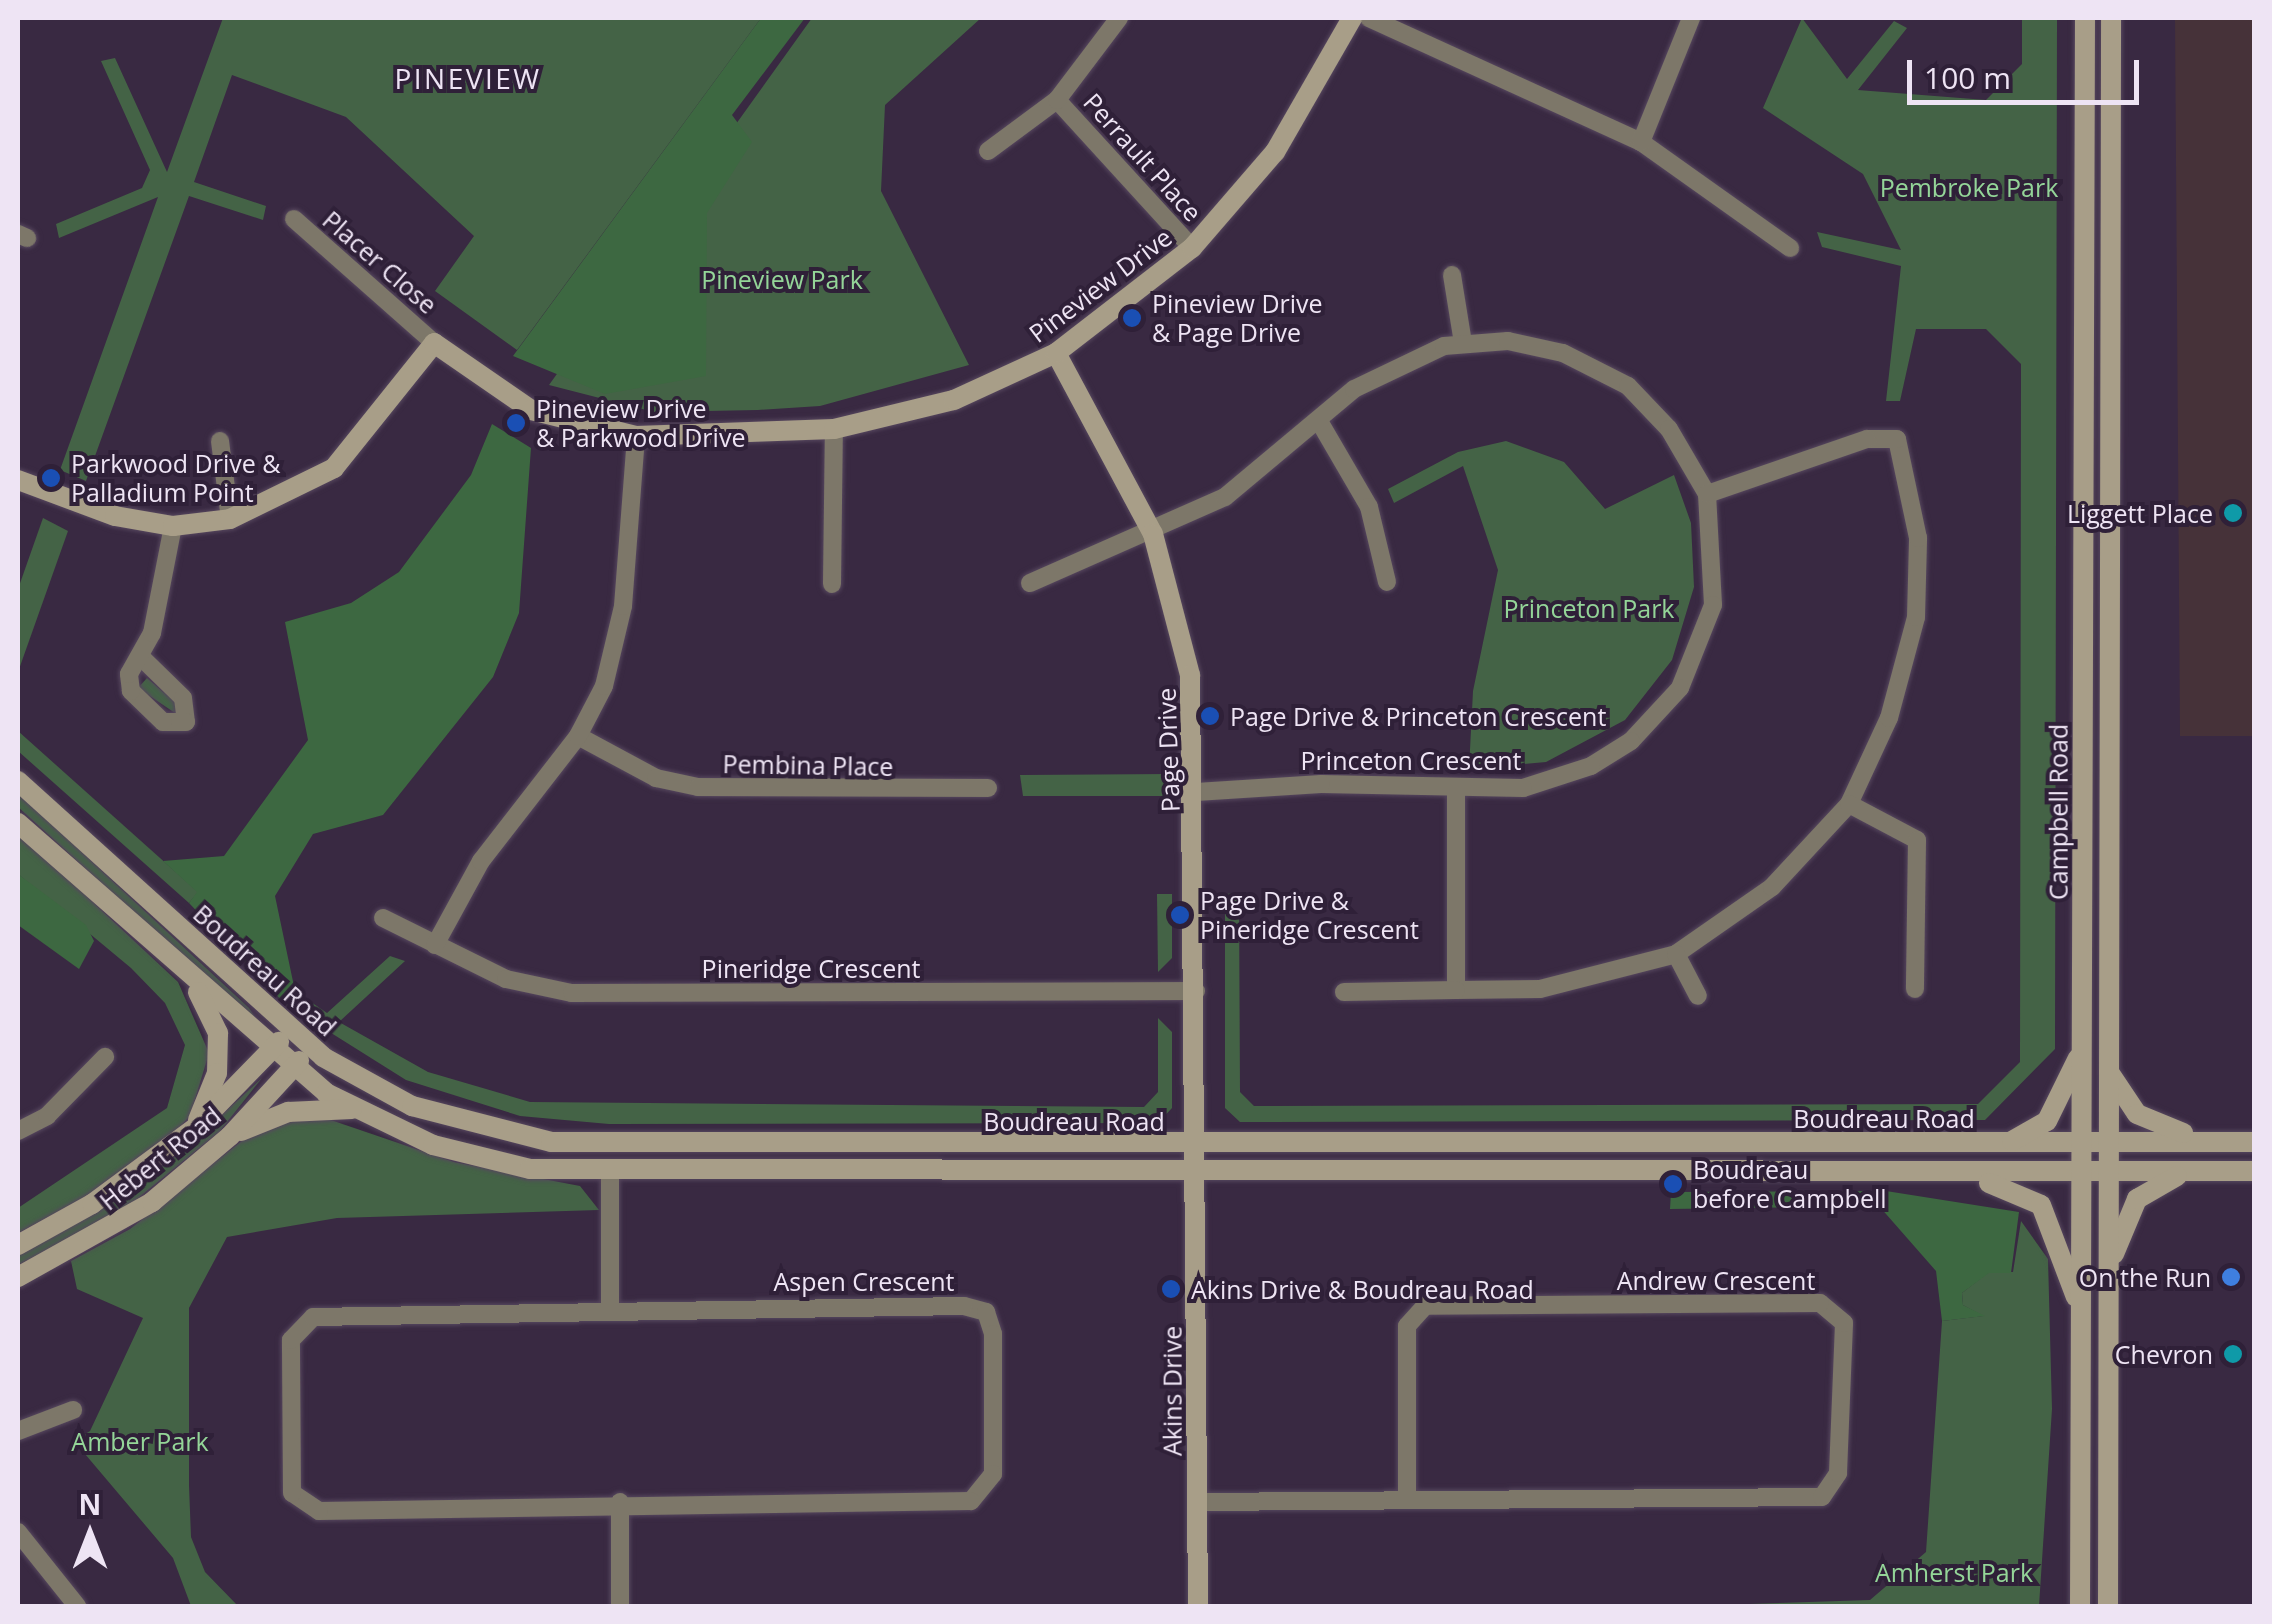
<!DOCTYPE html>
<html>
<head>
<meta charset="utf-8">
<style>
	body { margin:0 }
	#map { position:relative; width:2272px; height:1624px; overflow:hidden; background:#392942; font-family:"Open Sans",sans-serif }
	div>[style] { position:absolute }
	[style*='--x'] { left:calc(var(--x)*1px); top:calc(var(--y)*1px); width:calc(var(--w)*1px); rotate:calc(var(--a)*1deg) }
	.industrial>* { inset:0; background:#463239 }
	.green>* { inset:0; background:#446346 }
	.forest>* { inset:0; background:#3d6841 }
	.roads { filter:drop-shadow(0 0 2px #56475e) drop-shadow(0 0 2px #56475e) }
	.street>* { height:18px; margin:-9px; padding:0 9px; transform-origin:9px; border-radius:9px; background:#7d7769 }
	.secondary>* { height:20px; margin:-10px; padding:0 10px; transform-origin:10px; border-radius:10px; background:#a89e88 }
	.dots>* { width:28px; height:28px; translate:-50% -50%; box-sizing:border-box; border:5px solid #2f2038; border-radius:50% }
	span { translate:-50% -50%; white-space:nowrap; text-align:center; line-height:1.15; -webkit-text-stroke:8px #2f2038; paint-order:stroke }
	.street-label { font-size:25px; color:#eee4f4 }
	.park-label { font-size:25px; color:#94d598 }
	.poi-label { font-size:25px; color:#eee4f4 }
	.left { translate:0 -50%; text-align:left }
	.right { translate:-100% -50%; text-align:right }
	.neighbourhood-label { font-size:28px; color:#eee4f4; letter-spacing:2.5px }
	.frame { position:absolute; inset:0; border:20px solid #eee4f4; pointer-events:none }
	.north { position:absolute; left:40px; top:1484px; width:100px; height:100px; -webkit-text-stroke:8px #2f2038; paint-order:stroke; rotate:0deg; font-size:28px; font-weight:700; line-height:40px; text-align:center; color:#eee4f4 }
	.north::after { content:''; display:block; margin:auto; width:35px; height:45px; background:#eee4f4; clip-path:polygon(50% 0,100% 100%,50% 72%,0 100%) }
	.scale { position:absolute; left:1907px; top:60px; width:232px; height:45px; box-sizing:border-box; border:5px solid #eee4f4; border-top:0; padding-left:12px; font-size:30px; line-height:35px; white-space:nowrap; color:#eee4f4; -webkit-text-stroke:8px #2f2038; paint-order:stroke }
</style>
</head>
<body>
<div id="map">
	<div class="industrial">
		<i style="clip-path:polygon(2175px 18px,2254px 18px,2254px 736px,2180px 736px)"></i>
	</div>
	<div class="green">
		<i style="clip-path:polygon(223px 18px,761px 18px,517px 350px,435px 291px,474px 236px,346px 117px,232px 75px,194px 182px,266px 206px,263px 220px,189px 196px,86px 481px,60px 470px,158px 197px,59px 238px,56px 224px,142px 188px,150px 170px,101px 61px,115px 58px,167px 172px)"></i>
		<i style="clip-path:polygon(812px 18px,981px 18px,885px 105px,881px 191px,969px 365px,820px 406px,758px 410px,654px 412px,549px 385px)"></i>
		<i style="clip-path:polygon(1802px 18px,1847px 79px,1894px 21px,1907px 28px,1858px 90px,1986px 100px,2022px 64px,2022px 18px,2057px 18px,2055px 1049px,1985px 1120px,1240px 1122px,1225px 1108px,1225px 894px,1239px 893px,1240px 1092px,1254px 1106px,1978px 1104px,2020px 1062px,2021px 364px,1986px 329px,1916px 329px,1900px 401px,1886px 401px,1901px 266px,1822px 247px,1817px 232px,1901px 250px,1863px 174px,1763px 108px)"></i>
		<i style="clip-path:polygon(1506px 441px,1564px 462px,1605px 509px,1674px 475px,1691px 523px,1694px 587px,1672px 660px,1625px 720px,1546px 762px,1469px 769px,1473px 691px,1498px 570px,1463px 466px,1394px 503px,1388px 489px,1458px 452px)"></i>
		<i style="clip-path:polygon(43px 518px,68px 531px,18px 672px,18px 589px)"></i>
		<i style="clip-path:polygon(147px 678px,177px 704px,178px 715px,138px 688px)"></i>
		<i style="clip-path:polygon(18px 731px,198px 892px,189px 903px,18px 751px)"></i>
		<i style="clip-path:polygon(1171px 774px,1171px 796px,1023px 796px,1020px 775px)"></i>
		<i style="clip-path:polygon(18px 793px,249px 1008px,264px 1031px,18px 807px)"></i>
		<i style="clip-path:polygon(18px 832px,178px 982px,209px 1053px,190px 1116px,174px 1133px,102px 1188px,18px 1233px,18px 1208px,167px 1108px,185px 1045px,165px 1003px,131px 968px,18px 874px)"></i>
		<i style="clip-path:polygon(1157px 894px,1172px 894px,1172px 958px,1158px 972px)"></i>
		<i style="clip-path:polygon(390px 956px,405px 961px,339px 1022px,428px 1072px,530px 1102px,1144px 1107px,1158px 1092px,1158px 1018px,1172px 1032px,1172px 1108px,1158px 1123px,609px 1124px,520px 1116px,406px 1080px,285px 1004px,295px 991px,327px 1013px)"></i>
		<i style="clip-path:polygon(262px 1078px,220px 1131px,126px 1208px,18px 1265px,18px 1255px,179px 1154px)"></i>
		<i style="clip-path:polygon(322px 1117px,454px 1162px,580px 1186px,599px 1210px,337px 1218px,227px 1237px,189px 1308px,189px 1485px,191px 1537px,205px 1572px,238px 1606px,191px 1606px,173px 1558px,74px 1441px,90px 1431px,143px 1318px,77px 1289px,71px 1261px,130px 1229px,243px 1140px,284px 1120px)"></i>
		<i style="clip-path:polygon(2021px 1221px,2048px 1259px,2052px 1409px,2039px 1606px,1690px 1606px,1870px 1600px,1926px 1552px,1942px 1321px,1983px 1316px,1963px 1305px,1962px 1293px,1989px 1272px,2013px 1272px)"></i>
	</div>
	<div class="forest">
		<i style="clip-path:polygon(761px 18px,805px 18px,732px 115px,752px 142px,707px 213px,706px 376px,605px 394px,513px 356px)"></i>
		<i style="clip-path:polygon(492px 424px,531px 448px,519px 613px,493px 677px,383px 815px,313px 834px,275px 896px,295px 991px,285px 1004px,189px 903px,197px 892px,163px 861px,224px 856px,308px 740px,285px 622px,351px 603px,399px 572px,471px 475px)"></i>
		<i style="clip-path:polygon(18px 874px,86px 925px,94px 941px,79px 969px,18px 925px)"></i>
		<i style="clip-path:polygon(1886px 1191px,2019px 1212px,2011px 1273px,1989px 1273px,1962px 1293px,1963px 1305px,1985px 1316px,1942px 1321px,1936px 1271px,1879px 1206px,1670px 1209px,1671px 1192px)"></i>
	</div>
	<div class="roads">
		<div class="street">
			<i style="--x:1369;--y:18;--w:299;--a:24.5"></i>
			<i style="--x:1641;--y:142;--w:183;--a:35.4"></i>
			<i style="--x:1057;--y:100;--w:200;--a:47.6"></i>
			<i style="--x:1641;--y:142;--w:134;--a:-68"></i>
			<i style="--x:988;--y:151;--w:86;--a:-36.5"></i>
			<i style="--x:1057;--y:100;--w:103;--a:-52.9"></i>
			<i style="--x:294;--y:219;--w:187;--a:41.5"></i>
			<i style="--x:18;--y:234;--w:10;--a:24"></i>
			<i style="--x:1452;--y:275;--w:69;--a:80.8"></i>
			<i style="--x:1319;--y:421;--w:99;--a:59.8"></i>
			<i style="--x:1369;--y:507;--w:77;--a:76.5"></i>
			<i style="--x:220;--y:441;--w:79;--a:82.7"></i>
			<i style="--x:1030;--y:583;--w:213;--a:-23.8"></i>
			<i style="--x:1225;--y:497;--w:168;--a:-39.9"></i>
			<i style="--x:1354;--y:389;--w:100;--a:-25.5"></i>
			<i style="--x:1444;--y:346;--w:64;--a:-4.5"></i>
			<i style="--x:1508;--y:341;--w:56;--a:12.3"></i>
			<i style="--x:1563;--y:353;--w:73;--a:26.9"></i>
			<i style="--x:1628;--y:386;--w:59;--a:46.4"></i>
			<i style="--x:1669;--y:429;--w:75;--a:59.7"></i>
			<i style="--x:1707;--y:494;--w:111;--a:86.9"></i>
			<i style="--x:1713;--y:605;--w:89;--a:111.7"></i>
			<i style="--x:1680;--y:688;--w:72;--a:132.8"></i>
			<i style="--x:1631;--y:741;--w:47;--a:148"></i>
			<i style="--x:1591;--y:766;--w:71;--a:162.1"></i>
			<i style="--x:1523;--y:788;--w:202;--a:-178.9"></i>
			<i style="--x:1321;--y:784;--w:125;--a:176.3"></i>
			<i style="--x:832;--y:584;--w:155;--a:-89.3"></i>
			<i style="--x:142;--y:658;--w:57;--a:44.3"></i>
			<i style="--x:183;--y:698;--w:24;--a:83"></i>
			<i style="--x:186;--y:722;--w:23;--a:180"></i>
			<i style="--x:163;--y:722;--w:45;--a:-135.9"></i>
			<i style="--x:131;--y:691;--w:17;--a:-97"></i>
			<i style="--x:129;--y:674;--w:47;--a:-60.7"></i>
			<i style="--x:152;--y:633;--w:109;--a:-78.9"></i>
			<i style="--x:578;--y:736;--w:89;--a:28.3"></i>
			<i style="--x:656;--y:778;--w:43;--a:12.1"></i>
			<i style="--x:698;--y:787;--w:290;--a:0.2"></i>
			<i style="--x:1456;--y:790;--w:200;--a:90"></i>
			<i style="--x:1456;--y:990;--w:84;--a:-0.7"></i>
			<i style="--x:1540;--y:989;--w:140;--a:-14.4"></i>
			<i style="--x:1676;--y:954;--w:117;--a:-34.9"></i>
			<i style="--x:1772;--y:887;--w:113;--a:-47.1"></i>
			<i style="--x:1849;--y:804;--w:95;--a:-65.1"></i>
			<i style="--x:1889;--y:718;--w:105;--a:-75"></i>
			<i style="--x:1916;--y:617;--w:79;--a:-88.5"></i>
			<i style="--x:1918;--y:538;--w:101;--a:-102"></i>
			<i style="--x:1897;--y:439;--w:30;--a:180"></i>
			<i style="--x:1867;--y:439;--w:169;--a:161"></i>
			<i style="--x:1849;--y:804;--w:77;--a:27.9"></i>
			<i style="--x:1917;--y:840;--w:149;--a:90.8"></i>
			<i style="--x:383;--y:918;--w:137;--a:26.4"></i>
			<i style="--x:506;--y:979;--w:67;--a:12"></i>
			<i style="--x:572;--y:993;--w:624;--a:-0.18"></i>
			<i style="--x:435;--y:945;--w:96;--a:-61.3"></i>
			<i style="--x:481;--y:861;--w:158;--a:-52.2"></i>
			<i style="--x:578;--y:736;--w:56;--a:-62.5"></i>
			<i style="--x:604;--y:686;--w:82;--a:-76.6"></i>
			<i style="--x:623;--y:606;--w:170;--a:-85.6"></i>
			<i style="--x:1676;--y:954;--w:47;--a:62.4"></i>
			<i style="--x:1344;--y:992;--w:112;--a:-1"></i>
			<i style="--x:18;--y:1131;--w:33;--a:-27"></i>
			<i style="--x:47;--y:1116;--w:83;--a:-45.5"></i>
			<i style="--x:610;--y:1176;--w:130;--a:90"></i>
			<i style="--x:964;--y:1306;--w:23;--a:15"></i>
			<i style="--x:986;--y:1312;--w:23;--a:72"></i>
			<i style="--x:993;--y:1334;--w:140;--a:90"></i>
			<i style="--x:993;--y:1474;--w:35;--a:129"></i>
			<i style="--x:971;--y:1501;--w:652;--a:179.12"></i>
			<i style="--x:319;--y:1511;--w:32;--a:-146"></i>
			<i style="--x:292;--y:1493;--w:153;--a:-90.4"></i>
			<i style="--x:291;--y:1340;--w:32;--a:-46"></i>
			<i style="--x:313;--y:1317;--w:651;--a:-0.97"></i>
			<i style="--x:18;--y:1431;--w:59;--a:-20.9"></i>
			<i style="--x:620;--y:1502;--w:104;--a:90"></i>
			<i style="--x:1198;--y:1502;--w:624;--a:-0.46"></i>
			<i style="--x:1822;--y:1497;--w:29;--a:-56"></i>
			<i style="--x:1838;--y:1473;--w:150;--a:-87.7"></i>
			<i style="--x:1844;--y:1323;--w:31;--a:-140"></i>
			<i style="--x:1820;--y:1303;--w:395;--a:179.6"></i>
			<i style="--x:1425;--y:1306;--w:27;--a:132"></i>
			<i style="--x:1407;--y:1326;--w:174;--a:90"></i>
			<i style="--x:18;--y:1532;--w:95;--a:51.4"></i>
		</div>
		<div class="secondary">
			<i style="--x:1056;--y:353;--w:205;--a:61.8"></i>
			<i style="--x:1153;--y:534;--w:146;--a:75.3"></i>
			<i style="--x:1190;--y:675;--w:931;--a:89.51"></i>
			<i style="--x:18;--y:480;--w:103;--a:20.4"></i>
			<i style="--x:115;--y:516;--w:59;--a:9.8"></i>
			<i style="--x:173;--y:526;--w:57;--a:-7"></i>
			<i style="--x:230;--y:519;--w:116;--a:-26.1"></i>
			<i style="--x:334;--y:468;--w:160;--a:-51.3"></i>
			<i style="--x:434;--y:343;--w:118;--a:34.6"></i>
			<i style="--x:531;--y:410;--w:108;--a:13.9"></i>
			<i style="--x:636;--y:436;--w:198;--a:-2"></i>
			<i style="--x:834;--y:429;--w:123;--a:-13.6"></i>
			<i style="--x:954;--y:400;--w:112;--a:-24.7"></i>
			<i style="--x:1056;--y:353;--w:172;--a:-37.7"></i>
			<i style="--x:1192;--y:248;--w:127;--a:-49.2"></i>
			<i style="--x:1275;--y:152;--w:155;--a:-60.1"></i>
			<i style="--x:18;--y:781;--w:411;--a:42.1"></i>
			<i style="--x:323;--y:1057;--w:102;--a:28.8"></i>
			<i style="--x:412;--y:1106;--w:144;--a:14.5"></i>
			<i style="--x:551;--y:1142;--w:1703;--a:0"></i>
			<i style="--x:18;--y:823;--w:410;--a:41.2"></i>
			<i style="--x:326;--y:1093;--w:119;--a:25.9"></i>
			<i style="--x:433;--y:1145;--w:100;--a:13.9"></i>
			<i style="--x:530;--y:1169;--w:1724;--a:0.07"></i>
			<i style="--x:198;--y:992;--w:46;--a:64"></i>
			<i style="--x:218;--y:1033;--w:40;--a:91.4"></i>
			<i style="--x:217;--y:1073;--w:51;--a:112"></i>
			<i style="--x:2109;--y:1072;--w:50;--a:56.3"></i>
			<i style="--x:2137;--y:1114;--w:50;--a:22.4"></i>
			<i style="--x:241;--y:1131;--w:51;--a:-22"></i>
			<i style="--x:288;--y:1112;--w:64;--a:-2.7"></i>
			<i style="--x:2012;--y:1141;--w:40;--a:-29.7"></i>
			<i style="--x:2047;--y:1121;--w:70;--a:-63.8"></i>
			<i style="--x:1989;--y:1183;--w:56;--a:22.9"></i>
			<i style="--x:2041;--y:1205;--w:98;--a:69.2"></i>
			<i style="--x:18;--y:1245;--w:85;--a:-29"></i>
			<i style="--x:92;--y:1204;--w:129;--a:-36.5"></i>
			<i style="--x:196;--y:1127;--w:119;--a:-45.7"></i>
			<i style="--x:2114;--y:1254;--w:60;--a:-67.3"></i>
			<i style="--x:2137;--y:1199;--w:46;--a:-29.9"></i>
			<i style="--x:18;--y:1277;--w:154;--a:-29.2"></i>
			<i style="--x:152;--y:1202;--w:102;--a:-40.2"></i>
			<i style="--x:230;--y:1136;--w:102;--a:-47.4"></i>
			<i style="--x:2080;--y:1606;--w:1588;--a:-89.82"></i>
			<i style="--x:2108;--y:1606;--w:1588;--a:-89.89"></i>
		</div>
	</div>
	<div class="dots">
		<i style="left:1132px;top:318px;background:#1a4fb4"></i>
		<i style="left:516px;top:423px;background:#1a4fb4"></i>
		<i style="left:51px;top:478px;background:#1a4fb4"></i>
		<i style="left:2233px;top:513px;background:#0f9aa8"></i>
		<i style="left:1210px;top:716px;background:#1a4fb4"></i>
		<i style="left:1180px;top:915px;background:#1a4fb4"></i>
		<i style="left:1673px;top:1184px;background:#1a4fb4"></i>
		<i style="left:2231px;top:1277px;background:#3f7fe0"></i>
		<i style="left:1171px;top:1289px;background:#1a4fb4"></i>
		<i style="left:2233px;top:1354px;background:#0f9aa8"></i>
	</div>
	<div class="street-label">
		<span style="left:1143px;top:157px;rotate:48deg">Perrault Place</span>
		<span style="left:380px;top:262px;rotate:41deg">Placer Close</span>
		<span style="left:1100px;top:285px;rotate:-37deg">Pineview Drive</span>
		<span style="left:1168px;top:750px;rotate:-92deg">Page Drive</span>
		<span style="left:1411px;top:760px">Princeton Crescent</span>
		<span style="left:808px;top:765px;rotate:1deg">Pembina Place</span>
		<span style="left:2058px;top:812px;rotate:-90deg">Campbell Road</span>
		<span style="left:811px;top:968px">Pineridge Crescent</span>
		<span style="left:265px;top:970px;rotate:42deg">Boudreau Road</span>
		<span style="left:1884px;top:1118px">Boudreau Road</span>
		<span style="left:1074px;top:1121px">Boudreau Road</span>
		<span style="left:160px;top:1158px;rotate:-39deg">Hebert Road</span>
		<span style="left:1716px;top:1280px">Andrew Crescent</span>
		<span style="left:864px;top:1281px">Aspen Crescent</span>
		<span style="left:1172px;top:1391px;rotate:-90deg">Akins Drive</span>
	</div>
	<div class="park-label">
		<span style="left:1969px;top:187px">Pembroke Park</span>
		<span style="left:782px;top:279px">Pineview Park</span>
		<span style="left:1589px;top:608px">Princeton Park</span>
		<span style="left:140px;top:1441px">Amber Park</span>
		<span style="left:1954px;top:1572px">Amherst Park</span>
	</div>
	<div class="poi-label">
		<span class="left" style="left:1152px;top:318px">Pineview Drive<br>&amp; Page Drive</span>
		<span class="left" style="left:536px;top:423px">Pineview Drive<br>&amp; Parkwood Drive</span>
		<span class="left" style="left:71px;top:478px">Parkwood Drive &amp;<br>Palladium Point</span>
		<span class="right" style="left:2213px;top:513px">Liggett Place</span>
		<span class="left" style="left:1230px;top:716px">Page Drive &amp; Princeton Crescent</span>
		<span class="left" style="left:1200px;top:915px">Page Drive &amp;<br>Pineridge Crescent</span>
		<span class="left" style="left:1693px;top:1184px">Boudreau<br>before Campbell</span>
		<span class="right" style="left:2211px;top:1277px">On the Run</span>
		<span class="left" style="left:1191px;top:1289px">Akins Drive &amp; Boudreau Road</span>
		<span class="right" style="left:2213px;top:1354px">Chevron</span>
	</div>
	<div class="neighbourhood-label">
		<span style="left:468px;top:78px">PINEVIEW</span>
	</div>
	<div class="frame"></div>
	<div class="north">N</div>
	<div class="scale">100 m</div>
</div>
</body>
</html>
